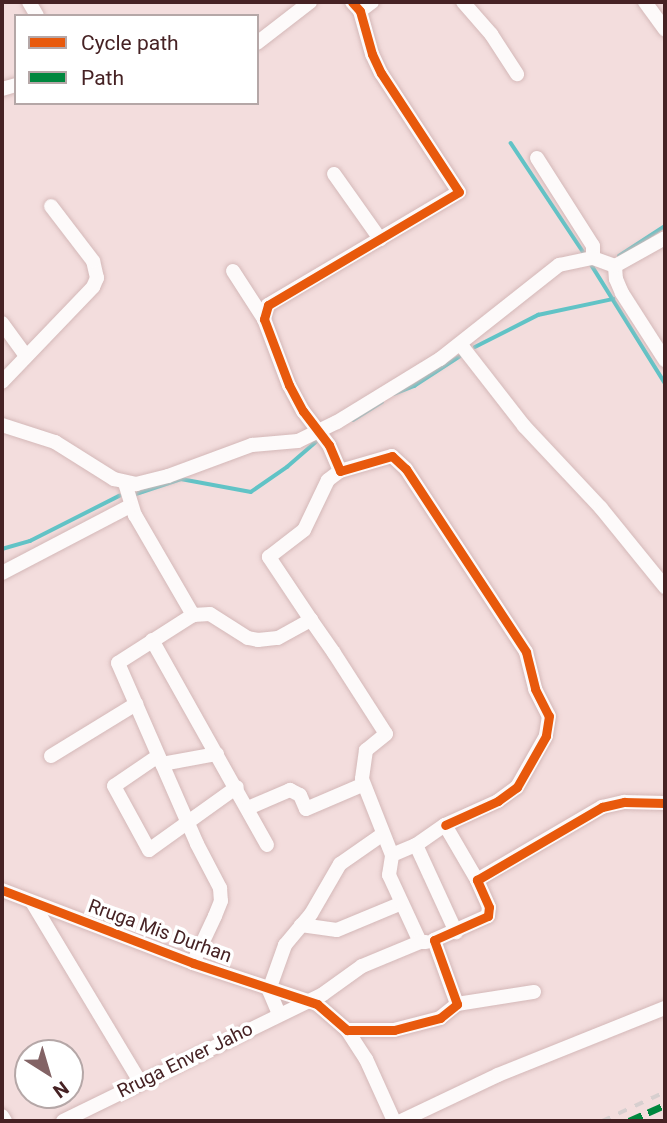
<!DOCTYPE html>
<html>
<head>
<meta charset="utf-8">
<style>
	body { margin:0 }
	#map { position:relative; width:667px; height:1123px; overflow:hidden; background:#f3dddd; font-family:Roboto,sans-serif }
	div>[style] { position:absolute }
	[style*='--x'] { left:calc(var(--x)*1px); top:calc(var(--y)*1px); width:calc(var(--w)*1px); rotate:calc(var(--a)*1deg) }
	.stream>* { height:3.5px; margin:-1.75px; padding:0 1.75px; transform-origin:1.75px; border-radius:1.75px; background:#61c3c6 }
	.roads { filter:drop-shadow(0 0 2px #d4b8b8) drop-shadow(0 0 2px #d4b8b8) }
	.minor>* { height:14px; margin:-7px; padding:0 7px; transform-origin:7px; border-radius:7px; background:#fdfafa }
	.rail>* { height:3.5px; margin-top:-1.75px; transform-origin:0; background:repeating-linear-gradient(90deg,#d7cfcf 0 9px,transparent 0 18px) }
	.quiet>* { height:7px; margin-top:-3.5px; transform-origin:0; background:repeating-linear-gradient(90deg,#00873e 0 14px,transparent 0 21px) }
	.cycleway>* { height:9px; margin:-4.5px; padding:0 4.5px; transform-origin:4.5px; border-radius:4.5px; background:#e8590c }
	span { translate:-50% -50%; white-space:nowrap; text-align:center; line-height:1.15; -webkit-text-stroke:7px #fff; paint-order:stroke }
	.street-label { font-size:19px; color:#462224 }
	.frame { position:absolute; inset:0; border:4px solid #462224; pointer-events:none }
	.legend { position:absolute; left:14px; top:14px; width:245px; height:91px; box-sizing:border-box; background:#fff; border:2px solid #b5a7a7; margin:0; padding:9px 12px; list-style:none; font-size:21px; color:#462224 }
	.legend li { display:flex; align-items:center; gap:14px; height:35px }
	.legend b { width:35px; border:2px solid #b5a7a7 }
	.north { position:absolute; left:14px; top:1039px; width:70px; height:70px; box-sizing:border-box; background:#fff; border:2px solid #b5a7a7; border-radius:50%; rotate:143deg; font-size:19px; font-weight:700; line-height:28px; text-align:center; color:#462224 }
	.north::after { content:''; display:block; margin:auto; width:24px; height:32px; background:#836365; clip-path:polygon(50% 0,100% 100%,50% 72%,0 100%) }
</style>
</head>
<body>
<div id="map">
	<div class="stream">
		<i style="--x:511;--y:143;--w:136;--a:56.4"></i>
		<i style="--x:619;--y:256;--w:55;--a:-33.1"></i>
		<i style="--x:591;--y:264;--w:140;--a:58.1"></i>
		<i style="--x:475;--y:347;--w:71;--a:-26.9"></i>
		<i style="--x:538;--y:315;--w:77;--a:-12"></i>
		<i style="--x:394;--y:394;--w:22;--a:-22"></i>
		<i style="--x:414;--y:386;--w:54;--a:-32.8"></i>
		<i style="--x:353;--y:420;--w:34;--a:-32"></i>
		<i style="--x:136;--y:494;--w:47;--a:-18.4"></i>
		<i style="--x:181;--y:479;--w:71;--a:10.5"></i>
		<i style="--x:251;--y:492;--w:44;--a:-34.8"></i>
		<i style="--x:287;--y:467;--w:38;--a:-41"></i>
		<i style="--x:2;--y:549;--w:29;--a:-16"></i>
		<i style="--x:30;--y:541;--w:100;--a:-26.8"></i>
	</div>
	<div class="roads">
		<div class="minor">
			<i style="--x:29;--y:2;--w:16;--a:60"></i>
			<i style="--x:352;--y:2;--w:12;--a:48"></i>
			<i style="--x:360;--y:11;--w:45;--a:74.4"></i>
			<i style="--x:372;--y:54;--w:21;--a:65"></i>
			<i style="--x:381;--y:73;--w:142;--a:56.8"></i>
			<i style="--x:459;--y:192;--w:222;--a:149.4"></i>
			<i style="--x:268;--y:305;--w:15;--a:106"></i>
			<i style="--x:264;--y:319;--w:71;--a:69.3"></i>
			<i style="--x:289;--y:385;--w:30;--a:62"></i>
			<i style="--x:303;--y:411;--w:43;--a:52.6"></i>
			<i style="--x:329;--y:445;--w:28;--a:67"></i>
			<i style="--x:340;--y:471;--w:54;--a:-16.1"></i>
			<i style="--x:392;--y:456;--w:19;--a:43"></i>
			<i style="--x:406;--y:469;--w:219;--a:56.7"></i>
			<i style="--x:526;--y:652;--w:38;--a:76"></i>
			<i style="--x:535;--y:689;--w:30;--a:63"></i>
			<i style="--x:549;--y:716;--w:20;--a:99"></i>
			<i style="--x:546;--y:736;--w:59;--a:119.6"></i>
			<i style="--x:517;--y:787;--w:24;--a:144"></i>
			<i style="--x:498;--y:801;--w:58;--a:155.6"></i>
			<i style="--x:463;--y:2;--w:43;--a:48.8"></i>
			<i style="--x:491;--y:34;--w:48;--a:57"></i>
			<i style="--x:645;--y:2;--w:34;--a:54"></i>
			<i style="--x:360;--y:11;--w:15;--a:-37"></i>
			<i style="--x:257;--y:43;--w:67;--a:-37.7"></i>
			<i style="--x:2;--y:89;--w:15;--a:-16"></i>
			<i style="--x:537;--y:158;--w:104;--a:57.5"></i>
			<i style="--x:593;--y:246;--w:12;--a:90"></i>
			<i style="--x:334;--y:174;--w:80;--a:54.7"></i>
			<i style="--x:615;--y:266;--w:13;--a:86"></i>
			<i style="--x:616;--y:279;--w:15;--a:67"></i>
			<i style="--x:622;--y:293;--w:80;--a:57.3"></i>
			<i style="--x:233;--y:271;--w:57;--a:57.1"></i>
			<i style="--x:2;--y:323;--w:41;--a:54"></i>
			<i style="--x:461;--y:345;--w:103;--a:52.1"></i>
			<i style="--x:524;--y:426;--w:112;--a:46.8"></i>
			<i style="--x:601;--y:508;--w:102;--a:51"></i>
			<i style="--x:2;--y:382;--w:132;--a:-46.2"></i>
			<i style="--x:93;--y:287;--w:10;--a:-66"></i>
			<i style="--x:97;--y:278;--w:17;--a:-103"></i>
			<i style="--x:93;--y:261;--w:69;--a:-127.4"></i>
			<i style="--x:2;--y:425;--w:56;--a:17.8"></i>
			<i style="--x:55;--y:442;--w:70;--a:32.1"></i>
			<i style="--x:114;--y:479;--w:23;--a:13"></i>
			<i style="--x:136;--y:484;--w:33;--a:-14"></i>
			<i style="--x:168;--y:476;--w:90;--a:-20.3"></i>
			<i style="--x:252;--y:445;--w:46;--a:-5"></i>
			<i style="--x:298;--y:441;--w:43;--a:-26"></i>
			<i style="--x:337;--y:422;--w:121;--a:-31.5"></i>
			<i style="--x:440;--y:359;--w:152;--a:-38.3"></i>
			<i style="--x:559;--y:265;--w:35;--a:-12"></i>
			<i style="--x:593;--y:258;--w:23;--a:20"></i>
			<i style="--x:615;--y:266;--w:57;--a:-29.2"></i>
			<i style="--x:125;--y:483;--w:34;--a:73"></i>
			<i style="--x:135;--y:515;--w:116;--a:59.9"></i>
			<i style="--x:193;--y:615;--w:17;--a:-3"></i>
			<i style="--x:210;--y:614;--w:45;--a:32.3"></i>
			<i style="--x:248;--y:638;--w:10;--a:11"></i>
			<i style="--x:258;--y:640;--w:20;--a:-6"></i>
			<i style="--x:278;--y:638;--w:38;--a:-29"></i>
			<i style="--x:311;--y:620;--w:40;--a:55.1"></i>
			<i style="--x:334;--y:653;--w:96;--a:57.3"></i>
			<i style="--x:386;--y:734;--w:26;--a:141"></i>
			<i style="--x:366;--y:750;--w:29;--a:98"></i>
			<i style="--x:362;--y:779;--w:82;--a:68.5"></i>
			<i style="--x:2;--y:573;--w:144;--a:-27.6"></i>
			<i style="--x:193;--y:615;--w:89;--a:147.4"></i>
			<i style="--x:118;--y:663;--w:197;--a:66.4"></i>
			<i style="--x:197;--y:844;--w:50;--a:62.4"></i>
			<i style="--x:220;--y:888;--w:13;--a:86"></i>
			<i style="--x:221;--y:901;--w:16;--a:112"></i>
			<i style="--x:215;--y:916;--w:52;--a:115.1"></i>
			<i style="--x:311;--y:620;--w:76;--a:-123.7"></i>
			<i style="--x:269;--y:557;--w:44;--a:-37.6"></i>
			<i style="--x:304;--y:530;--w:55;--a:-64.4"></i>
			<i style="--x:328;--y:480;--w:15;--a:-37"></i>
			<i style="--x:152;--y:640;--w:235;--a:60.7"></i>
			<i style="--x:51;--y:756;--w:100;--a:-31.5"></i>
			<i style="--x:158;--y:756;--w:53;--a:145.7"></i>
			<i style="--x:114;--y:786;--w:73;--a:61.3"></i>
			<i style="--x:149;--y:850;--w:108;--a:-35.6"></i>
			<i style="--x:162;--y:764;--w:56;--a:-10.3"></i>
			<i style="--x:248;--y:808;--w:46;--a:-23.2"></i>
			<i style="--x:290;--y:790;--w:11;--a:27"></i>
			<i style="--x:300;--y:795;--w:15;--a:67"></i>
			<i style="--x:306;--y:809;--w:61;--a:-23.2"></i>
			<i style="--x:416;--y:845;--w:96;--a:65.3"></i>
			<i style="--x:2;--y:890;--w:204;--a:20.9"></i>
			<i style="--x:193;--y:963;--w:131;--a:18.3"></i>
			<i style="--x:317;--y:1004;--w:40;--a:41"></i>
			<i style="--x:347;--y:1030;--w:47;--a:0"></i>
			<i style="--x:394;--y:1030;--w:48;--a:-14.6"></i>
			<i style="--x:440;--y:1018;--w:22;--a:-39"></i>
			<i style="--x:457;--y:1004;--w:68;--a:-109.8"></i>
			<i style="--x:434;--y:940;--w:59;--a:-24"></i>
			<i style="--x:488;--y:916;--w:9;--a:-84"></i>
			<i style="--x:489;--y:907;--w:30;--a:-114"></i>
			<i style="--x:477;--y:880;--w:145;--a:-30.3"></i>
			<i style="--x:602;--y:807;--w:23;--a:-13"></i>
			<i style="--x:624;--y:802;--w:41;--a:1.4"></i>
			<i style="--x:32;--y:902;--w:210;--a:59"></i>
			<i style="--x:301;--y:925;--w:36;--a:8"></i>
			<i style="--x:337;--y:930;--w:70;--a:-22.6"></i>
			<i style="--x:426;--y:942;--w:6;--a:180"></i>
			<i style="--x:420;--y:942;--w:74;--a:-114.8"></i>
			<i style="--x:389;--y:875;--w:20;--a:-81"></i>
			<i style="--x:392;--y:855;--w:26;--a:-23"></i>
			<i style="--x:416;--y:845;--w:35;--a:-35"></i>
			<i style="--x:445;--y:825;--w:64;--a:59.8"></i>
			<i style="--x:457;--y:1004;--w:78;--a:-8.9"></i>
			<i style="--x:279;--y:1014;--w:26;--a:-113"></i>
			<i style="--x:269;--y:990;--w:48;--a:-70.4"></i>
			<i style="--x:285;--y:945;--w:40;--a:-50"></i>
			<i style="--x:311;--y:914;--w:58;--a:-59.9"></i>
			<i style="--x:340;--y:864;--w:52;--a:-34.9"></i>
			<i style="--x:347;--y:1030;--w:35;--a:57"></i>
			<i style="--x:366;--y:1059;--w:68;--a:65.7"></i>
			<i style="--x:2;--y:1116;--w:6;--a:59"></i>
			<i style="--x:63;--y:1121;--w:289;--a:-26"></i>
			<i style="--x:323;--y:994;--w:48;--a:-35.7"></i>
			<i style="--x:362;--y:966;--w:63;--a:-22.5"></i>
			<i style="--x:401;--y:1121;--w:107;--a:-25.4"></i>
			<i style="--x:498;--y:1075;--w:180;--a:-21.9"></i>
		</div>
	</div>
	<div class="rail">
		<i style="--x:602;--y:1121;--w:69;--a:-24.7"></i>
	</div>
	<div class="quiet">
		<i style="--x:629;--y:1121;--w:39;--a:-24"></i>
	</div>
	<div class="cycleway">
		<i style="--x:352;--y:2;--w:12;--a:48"></i>
		<i style="--x:360;--y:11;--w:45;--a:74.4"></i>
		<i style="--x:372;--y:54;--w:21;--a:65"></i>
		<i style="--x:381;--y:73;--w:142;--a:56.8"></i>
		<i style="--x:459;--y:192;--w:222;--a:149.4"></i>
		<i style="--x:268;--y:305;--w:15;--a:106"></i>
		<i style="--x:264;--y:319;--w:71;--a:69.3"></i>
		<i style="--x:289;--y:385;--w:30;--a:62"></i>
		<i style="--x:303;--y:411;--w:43;--a:52.6"></i>
		<i style="--x:329;--y:445;--w:28;--a:67"></i>
		<i style="--x:340;--y:471;--w:54;--a:-16.1"></i>
		<i style="--x:392;--y:456;--w:19;--a:43"></i>
		<i style="--x:406;--y:469;--w:219;--a:56.7"></i>
		<i style="--x:526;--y:652;--w:38;--a:76"></i>
		<i style="--x:535;--y:689;--w:30;--a:63"></i>
		<i style="--x:549;--y:716;--w:20;--a:99"></i>
		<i style="--x:546;--y:736;--w:59;--a:119.6"></i>
		<i style="--x:517;--y:787;--w:24;--a:144"></i>
		<i style="--x:498;--y:801;--w:58;--a:155.6"></i>
		<i style="--x:2;--y:890;--w:204;--a:20.9"></i>
		<i style="--x:193;--y:963;--w:131;--a:18.3"></i>
		<i style="--x:317;--y:1004;--w:40;--a:41"></i>
		<i style="--x:347;--y:1030;--w:47;--a:0"></i>
		<i style="--x:394;--y:1030;--w:48;--a:-14.6"></i>
		<i style="--x:440;--y:1018;--w:22;--a:-39"></i>
		<i style="--x:457;--y:1004;--w:68;--a:-109.8"></i>
		<i style="--x:434;--y:940;--w:59;--a:-24"></i>
		<i style="--x:488;--y:916;--w:9;--a:-84"></i>
		<i style="--x:489;--y:907;--w:30;--a:-114"></i>
		<i style="--x:477;--y:880;--w:145;--a:-30.3"></i>
		<i style="--x:602;--y:807;--w:23;--a:-13"></i>
		<i style="--x:624;--y:802;--w:41;--a:1.4"></i>
	</div>
	<div class="street-label">
		<span style="left:160px;top:931px;rotate:20deg">Rruga Mis Durhan</span>
		<span style="left:185px;top:1060px;rotate:-26deg">Rruga Enver Jaho</span>
	</div>
	<div class="frame"></div>
	<ul class="legend">
	<li><b style="height:9px;background:#e8590c"></b>Cycle path</li>
	<li><b style="height:9px;background:#00873e"></b>Path</li>
	</ul>
	<div class="north">N</div>
</div>
</body>
</html>
